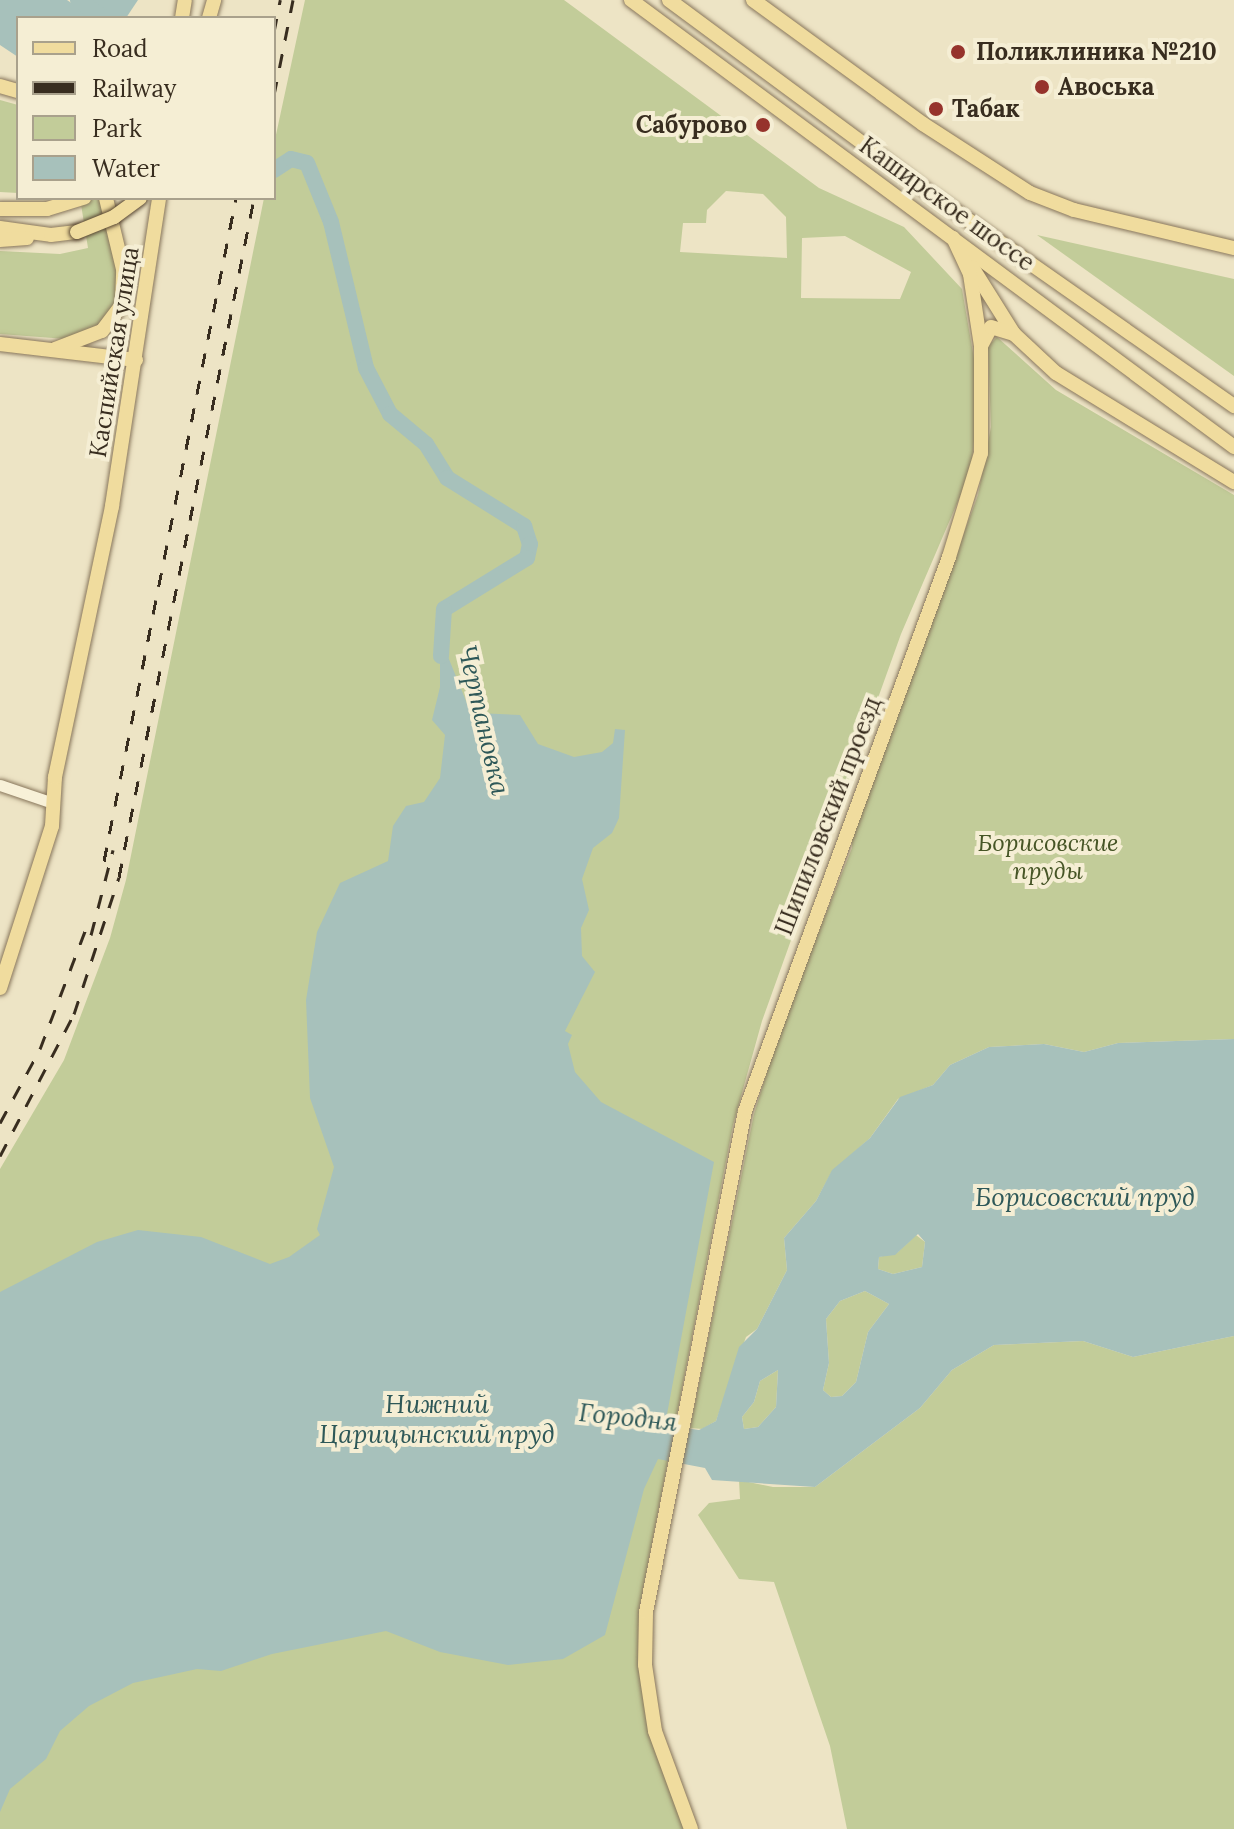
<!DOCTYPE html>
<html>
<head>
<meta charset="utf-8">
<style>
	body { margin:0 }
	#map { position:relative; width:1234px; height:1829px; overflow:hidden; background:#ede4c5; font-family:Lora,serif }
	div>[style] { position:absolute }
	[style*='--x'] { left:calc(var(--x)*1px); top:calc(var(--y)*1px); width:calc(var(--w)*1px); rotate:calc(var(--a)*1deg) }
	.green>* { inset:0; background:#c2cc99 }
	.water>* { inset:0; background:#a7c1bb }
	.river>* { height:16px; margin:-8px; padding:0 8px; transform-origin:8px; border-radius:8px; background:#a7c1bb }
	.roads { filter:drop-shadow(0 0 2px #88765b) drop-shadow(0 0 2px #88765b) }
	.minor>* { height:11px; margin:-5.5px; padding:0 5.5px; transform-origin:5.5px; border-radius:5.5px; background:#f8f1d8 }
	.major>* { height:14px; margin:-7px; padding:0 7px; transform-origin:7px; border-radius:7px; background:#f0dc9e }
	.rail>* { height:3px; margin-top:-1.5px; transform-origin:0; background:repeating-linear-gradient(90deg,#382d1f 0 14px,transparent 0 28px) }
	.bridges { filter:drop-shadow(0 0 2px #56442f) drop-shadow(0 0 2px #56442f) }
	.major-bridge>* { height:14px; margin:-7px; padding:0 7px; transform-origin:7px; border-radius:7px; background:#f0dc9e }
	.dots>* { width:22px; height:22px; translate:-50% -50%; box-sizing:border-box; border:4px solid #f5eed4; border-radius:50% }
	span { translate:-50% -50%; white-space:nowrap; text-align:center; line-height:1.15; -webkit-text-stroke:8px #f5eed4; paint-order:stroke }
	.poi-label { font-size:24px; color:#382d1f; font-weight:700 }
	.left { translate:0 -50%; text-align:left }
	.right { translate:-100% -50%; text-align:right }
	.street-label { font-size:24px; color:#382d1f }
	.park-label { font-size:24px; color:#465526; font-style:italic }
	.water-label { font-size:26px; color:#2e5858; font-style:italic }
	.legend { position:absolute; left:16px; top:16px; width:260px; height:184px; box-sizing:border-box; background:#f5eed4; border:2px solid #a9a18c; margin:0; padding:10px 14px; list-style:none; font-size:24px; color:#382d1f }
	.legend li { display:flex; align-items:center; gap:16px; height:40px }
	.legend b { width:40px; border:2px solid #a9a18c }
</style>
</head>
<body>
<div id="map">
	<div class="green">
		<i style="clip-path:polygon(evenodd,305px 0,564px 0,819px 188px,904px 227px,962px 289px,979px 388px,971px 471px,901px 634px,762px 1021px,733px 1125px,639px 1610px,647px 1724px,684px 1829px,0 1829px,0 1169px,64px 1060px,110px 938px,126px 880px,264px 198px,274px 198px,274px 144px,305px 0,726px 191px,763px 194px,786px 217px,787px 258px,680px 252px,683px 223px,706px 223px,707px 210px,726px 191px,305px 0,845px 236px,911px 272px,900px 299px,801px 298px,802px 238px,845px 236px)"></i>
		<i style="clip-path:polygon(0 100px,18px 105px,18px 193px,0 192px)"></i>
		<i style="clip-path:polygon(80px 198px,102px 198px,115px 254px,118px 301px,101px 327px,66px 339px,0 334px,0 251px,60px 254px,88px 248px)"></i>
		<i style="clip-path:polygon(1037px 235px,1234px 279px,1234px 376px)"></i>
		<i style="clip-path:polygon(997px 337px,1056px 390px,1234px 495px,1234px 1039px,1118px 1043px,1084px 1052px,1044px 1044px,989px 1047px,950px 1065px,933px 1085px,898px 1099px,870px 1138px,831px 1173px,816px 1201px,784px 1238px,787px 1270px,757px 1329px,746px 1337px,716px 1421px,702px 1429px,690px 1428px,754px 1114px,782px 1024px,852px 848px,852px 835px,978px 495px,991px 427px,988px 346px)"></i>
		<i style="clip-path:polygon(916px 1235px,925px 1242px,922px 1267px,893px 1274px,878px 1269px,879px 1257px,898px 1252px)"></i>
		<i style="clip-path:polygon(865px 1291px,889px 1304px,868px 1332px,856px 1382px,842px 1396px,831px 1397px,823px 1390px,829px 1363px,826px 1319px,840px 1301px)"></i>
		<i style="clip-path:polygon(1234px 1336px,1234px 1829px,847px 1829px,830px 1746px,774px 1582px,739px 1579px,698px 1515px,709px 1503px,740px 1499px,739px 1480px,773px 1487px,815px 1487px,920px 1408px,952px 1370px,994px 1345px,1083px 1341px,1133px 1357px)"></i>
		<i style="clip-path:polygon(778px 1370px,776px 1407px,758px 1427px,744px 1429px,742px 1417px,754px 1402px,760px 1381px)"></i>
	</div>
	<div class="water">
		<i style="clip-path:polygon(0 0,67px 0,93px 18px,18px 18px,18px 57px,0 45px)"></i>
		<i style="clip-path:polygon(87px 0,138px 0,126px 18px,113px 18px)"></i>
		<i style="clip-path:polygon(evenodd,440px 637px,468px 706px,478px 713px,520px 715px,538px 744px,574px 757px,602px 752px,613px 743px,615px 729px,625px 730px,619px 818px,612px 833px,593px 848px,582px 879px,589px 910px,581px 928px,582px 956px,595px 972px,565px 1031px,572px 1035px,568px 1044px,575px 1072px,601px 1102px,714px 1162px,665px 1425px,699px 1430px,716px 1421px,739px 1347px,757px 1329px,787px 1270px,784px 1238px,816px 1201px,832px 1170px,870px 1138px,900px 1097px,933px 1085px,950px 1065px,989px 1047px,1044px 1044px,1084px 1052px,1118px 1043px,1234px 1039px,1234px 1336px,1133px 1357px,1083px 1341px,994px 1345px,952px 1370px,920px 1408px,815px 1487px,712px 1480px,705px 1468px,658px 1459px,644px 1489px,605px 1635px,563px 1659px,508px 1665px,440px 1652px,386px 1631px,272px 1654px,221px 1671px,197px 1669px,133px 1683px,89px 1706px,60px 1731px,46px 1759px,10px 1789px,0 1812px,0 1292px,97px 1242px,138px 1230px,201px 1237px,270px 1264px,289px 1257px,320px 1235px,317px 1229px,334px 1167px,310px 1098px,306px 1000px,317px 932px,340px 883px,388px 861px,393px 826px,406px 806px,424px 802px,440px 778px,445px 735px,432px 720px,440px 687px,440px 637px,918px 1234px,925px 1242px,922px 1267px,893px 1274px,878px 1269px,879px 1257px,895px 1255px,918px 1234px,440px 637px,865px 1291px,889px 1304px,868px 1332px,856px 1382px,842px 1396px,831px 1397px,823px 1390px,829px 1363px,826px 1319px,840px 1301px,865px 1291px,440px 637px,778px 1370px,776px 1407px,758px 1427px,744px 1429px,742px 1417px,754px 1402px,760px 1381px,778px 1370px)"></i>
	</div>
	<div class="river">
		<i style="--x:78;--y:0;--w:32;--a:35"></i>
		<i style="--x:274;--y:170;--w:20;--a:-33"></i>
		<i style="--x:291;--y:159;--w:16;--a:14"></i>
		<i style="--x:307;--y:163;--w:64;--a:67.9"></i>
		<i style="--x:331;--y:222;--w:150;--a:76.5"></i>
		<i style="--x:366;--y:368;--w:52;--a:62.4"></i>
		<i style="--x:390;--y:414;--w:47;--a:39.8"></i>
		<i style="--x:426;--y:444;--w:40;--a:58"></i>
		<i style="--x:447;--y:478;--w:91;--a:31.9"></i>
		<i style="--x:524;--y:526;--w:19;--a:72"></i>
		<i style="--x:530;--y:544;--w:14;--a:102"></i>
		<i style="--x:527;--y:558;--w:97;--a:148.4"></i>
		<i style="--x:444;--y:609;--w:47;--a:93.7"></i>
	</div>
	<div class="roads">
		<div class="minor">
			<i style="--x:0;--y:785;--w:56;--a:18.8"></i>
		</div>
		<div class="major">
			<i style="--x:631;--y:0;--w:751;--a:36.55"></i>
			<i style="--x:669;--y:0;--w:333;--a:36.5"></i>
			<i style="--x:937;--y:198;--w:363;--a:35"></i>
			<i style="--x:753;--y:0;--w:210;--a:36.1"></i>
			<i style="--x:923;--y:124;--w:127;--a:32.8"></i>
			<i style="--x:1030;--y:193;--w:47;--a:21.1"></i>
			<i style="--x:1074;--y:210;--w:164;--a:13.4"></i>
			<i style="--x:182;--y:18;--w:18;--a:-81"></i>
			<i style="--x:209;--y:18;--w:19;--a:-74"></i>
			<i style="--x:0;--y:86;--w:19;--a:16"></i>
			<i style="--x:0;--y:209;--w:47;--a:0"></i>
			<i style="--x:47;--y:209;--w:39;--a:-17"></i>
			<i style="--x:0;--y:228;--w:51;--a:7.8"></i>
			<i style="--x:51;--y:235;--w:26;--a:-7"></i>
			<i style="--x:0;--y:240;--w:27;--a:-4"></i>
			<i style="--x:972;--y:267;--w:79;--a:57.9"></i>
			<i style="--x:1014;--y:334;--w:57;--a:42.9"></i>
			<i style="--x:1056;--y:373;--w:209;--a:31.5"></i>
			<i style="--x:0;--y:344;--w:137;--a:6.7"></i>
			<i style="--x:981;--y:346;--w:21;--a:-62"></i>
			<i style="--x:991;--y:327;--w:24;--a:17"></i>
			<i style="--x:55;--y:349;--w:50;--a:-21"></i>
			<i style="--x:102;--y:331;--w:34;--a:-53"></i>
			<i style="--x:122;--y:304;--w:35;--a:-88"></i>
			<i style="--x:123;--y:269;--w:73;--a:-103.5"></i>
			<i style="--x:0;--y:988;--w:170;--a:-72.2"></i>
			<i style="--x:52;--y:826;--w:49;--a:-86.5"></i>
			<i style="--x:55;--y:777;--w:277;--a:-78.1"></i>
			<i style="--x:112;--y:506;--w:312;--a:-81.3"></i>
			<i style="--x:691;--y:1829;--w:104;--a:-110.2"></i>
			<i style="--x:655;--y:1731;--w:67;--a:-98.6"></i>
			<i style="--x:645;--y:1665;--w:53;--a:-88.9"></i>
			<i style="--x:646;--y:1612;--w:511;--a:-78.82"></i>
			<i style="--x:745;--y:1111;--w:590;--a:-69.78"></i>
			<i style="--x:949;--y:557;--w:109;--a:-72.9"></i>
			<i style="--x:981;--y:453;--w:107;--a:-90"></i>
			<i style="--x:981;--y:346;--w:73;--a:-98.7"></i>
			<i style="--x:970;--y:274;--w:40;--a:-115"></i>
		</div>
	</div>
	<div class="rail">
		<i style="--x:274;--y:32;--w:33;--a:-79"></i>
		<i style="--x:274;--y:95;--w:97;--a:-78.7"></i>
		<i style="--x:104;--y:861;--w:676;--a:-78.74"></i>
		<i style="--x:91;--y:935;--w:88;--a:-75.5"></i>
		<i style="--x:0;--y:1123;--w:84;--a:-61.6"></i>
		<i style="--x:40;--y:1049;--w:135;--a:-69.1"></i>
		<i style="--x:0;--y:1156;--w:160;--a:-62.5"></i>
		<i style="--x:74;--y:1014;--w:144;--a:-71.8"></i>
		<i style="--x:119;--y:877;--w:692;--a:-78.75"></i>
	</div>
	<div class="bridges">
		<div class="major-bridge">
			<i style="--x:77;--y:232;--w:40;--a:-22"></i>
			<i style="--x:114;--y:217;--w:32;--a:-36"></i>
		</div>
	</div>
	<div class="dots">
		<i style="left:958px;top:52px;background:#96332c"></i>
		<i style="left:1042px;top:87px;background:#96332c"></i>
		<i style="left:936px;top:109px;background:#96332c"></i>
		<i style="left:763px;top:125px;background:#96332c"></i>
	</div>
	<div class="poi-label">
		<span class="left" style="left:976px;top:52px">Поликлиника №210</span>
		<span class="left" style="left:1058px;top:87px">Авоська</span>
		<span class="left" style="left:952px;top:109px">Табак</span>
		<span class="right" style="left:747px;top:125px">Сабурово</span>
	</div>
	<div class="street-label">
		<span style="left:947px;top:204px;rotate:36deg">Каширское шоссе</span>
		<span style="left:114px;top:352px;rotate:-81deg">Каспийская улица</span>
		<span style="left:828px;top:816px;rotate:-69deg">Шипиловский проезд</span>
	</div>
	<div class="park-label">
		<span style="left:1048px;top:857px">Борисовские<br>пруды</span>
	</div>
	<div class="water-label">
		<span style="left:484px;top:720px;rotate:77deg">Чертановка</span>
		<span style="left:1085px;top:1197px">Борисовский пруд</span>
		<span style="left:437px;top:1419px">Нижний<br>Царицынский пруд</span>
		<span style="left:628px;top:1417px;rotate:6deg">Городня</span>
	</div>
	<ul class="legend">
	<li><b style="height:10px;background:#f0dc9e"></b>Road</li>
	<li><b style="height:10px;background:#382d1f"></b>Railway</li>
	<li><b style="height:22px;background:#c2cc99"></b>Park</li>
	<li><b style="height:22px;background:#a7c1bb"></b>Water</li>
	</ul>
</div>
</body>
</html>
